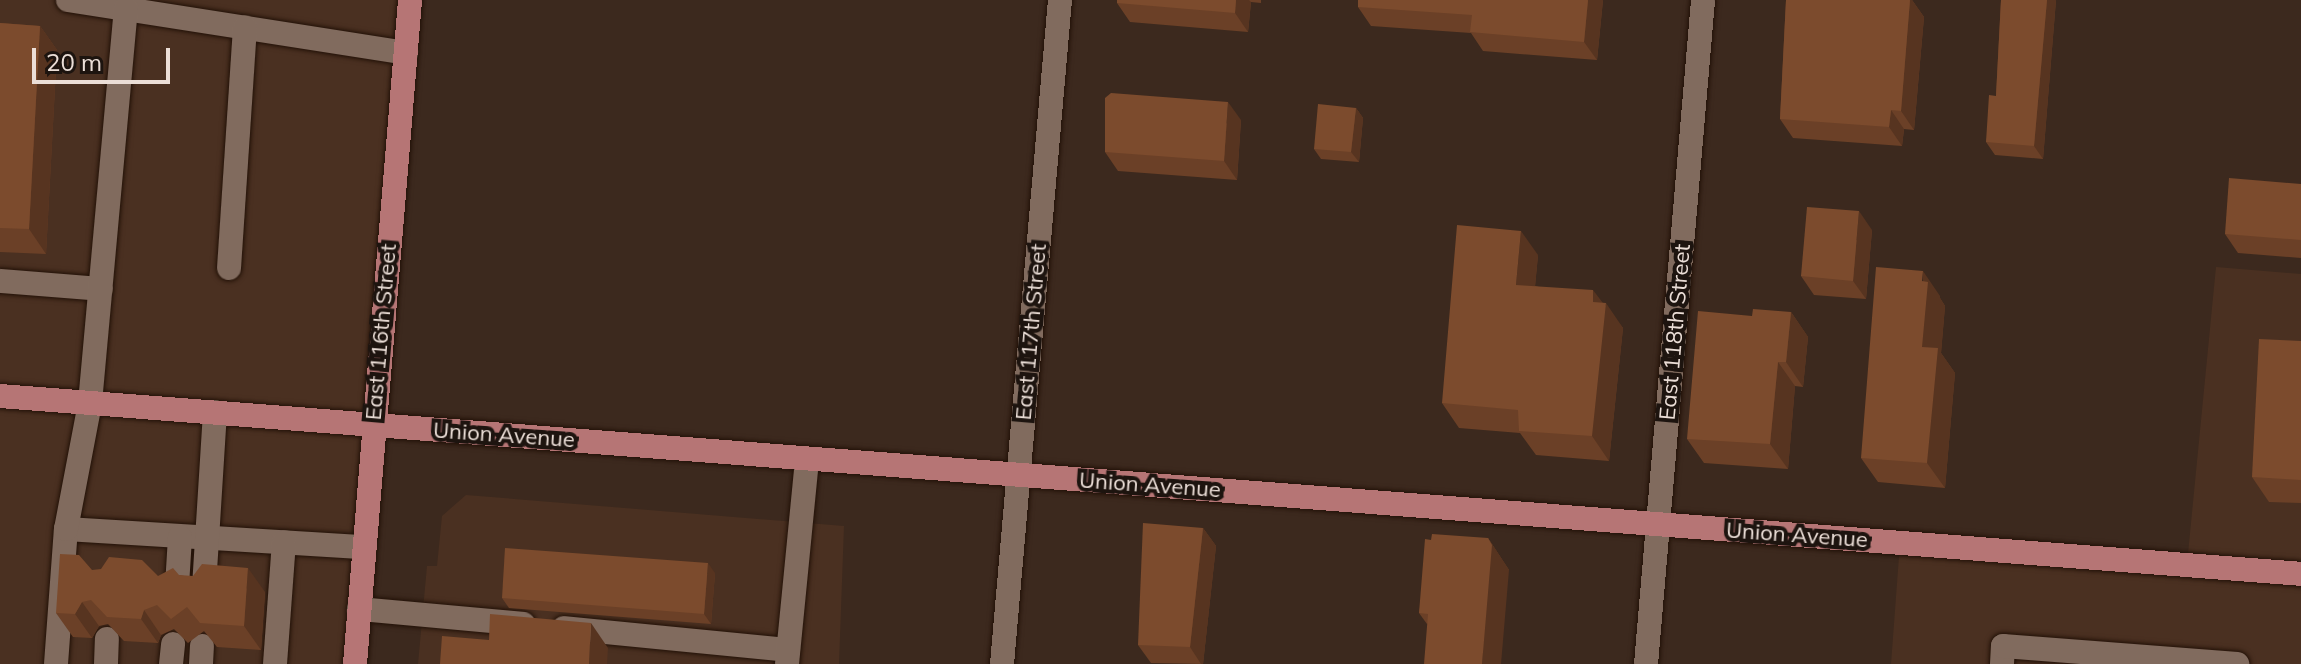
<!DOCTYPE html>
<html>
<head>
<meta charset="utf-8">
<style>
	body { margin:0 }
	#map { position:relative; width:2301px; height:664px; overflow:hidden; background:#3c291e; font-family:Mulish,sans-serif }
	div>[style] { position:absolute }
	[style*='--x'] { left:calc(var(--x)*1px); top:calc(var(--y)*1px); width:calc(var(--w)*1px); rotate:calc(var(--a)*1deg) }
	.built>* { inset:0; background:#4a3021 }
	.roads { filter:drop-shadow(0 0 2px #221107) drop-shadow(0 0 2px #221107) }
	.minor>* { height:24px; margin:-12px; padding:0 12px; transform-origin:12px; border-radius:12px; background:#816b5e }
	.major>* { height:24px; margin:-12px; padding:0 12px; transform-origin:12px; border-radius:12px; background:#b67575 }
	.wall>* { inset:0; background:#6b4027 }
	.shaded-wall>* { inset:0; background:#573420 }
	.building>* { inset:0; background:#7c4b2d }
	span { translate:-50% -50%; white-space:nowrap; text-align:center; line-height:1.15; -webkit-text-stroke:8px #1d140f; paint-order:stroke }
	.street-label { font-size:22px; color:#ebded7 }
	.scale { position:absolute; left:32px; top:48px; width:138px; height:36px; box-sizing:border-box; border:4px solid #ebded7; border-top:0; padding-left:10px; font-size:24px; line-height:28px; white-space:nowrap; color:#ebded7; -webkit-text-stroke:6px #1d140f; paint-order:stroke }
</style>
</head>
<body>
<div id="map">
	<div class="built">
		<i style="clip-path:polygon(0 0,411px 0,355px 664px,0 664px)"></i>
		<i style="clip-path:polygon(2216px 267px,2301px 274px,2301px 664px,1891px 664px,1900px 543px,2187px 564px)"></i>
		<i style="clip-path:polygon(466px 495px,844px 526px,839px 664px,418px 664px,427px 566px,437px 566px,442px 516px)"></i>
	</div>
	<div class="roads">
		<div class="minor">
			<i style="--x:68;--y:0;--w:342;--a:8.9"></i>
			<i style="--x:229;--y:268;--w:241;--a:-86.2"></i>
			<i style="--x:0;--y:281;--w:101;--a:4.5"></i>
			<i style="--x:66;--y:529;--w:299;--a:3.5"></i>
			<i style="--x:177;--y:586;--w:49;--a:-86.5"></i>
			<i style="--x:204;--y:587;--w:175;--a:-86.4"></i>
			<i style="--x:359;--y:609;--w:165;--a:5.2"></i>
			<i style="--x:564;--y:628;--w:225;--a:5.6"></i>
			<i style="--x:56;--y:664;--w:135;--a:-85.8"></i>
			<i style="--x:66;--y:529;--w:128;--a:-79.2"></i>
			<i style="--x:90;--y:403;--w:396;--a:-84.8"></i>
			<i style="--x:106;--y:664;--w:25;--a:-88"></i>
			<i style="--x:171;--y:664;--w:20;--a:-84"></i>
			<i style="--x:201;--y:664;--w:18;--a:-87"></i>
			<i style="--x:275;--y:664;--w:122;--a:-85.8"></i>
			<i style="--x:787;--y:664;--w:206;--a:-84.4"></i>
			<i style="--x:1002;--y:664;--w:667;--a:-85.01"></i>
			<i style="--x:1646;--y:664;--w:666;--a:-85.09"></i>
			<i style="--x:2002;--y:664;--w:18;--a:-87"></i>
			<i style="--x:2003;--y:646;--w:235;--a:4.4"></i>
		</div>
		<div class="major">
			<i style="--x:0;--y:396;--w:2308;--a:4.42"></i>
			<i style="--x:355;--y:664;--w:666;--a:-85.26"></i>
		</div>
	</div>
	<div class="wall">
		<i style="clip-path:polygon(1117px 0,1261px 0,1261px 3px,1251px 2px,1248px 32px,1130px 22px,1117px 3px)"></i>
		<i style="clip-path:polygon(1603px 0,1597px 60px,1483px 51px,1471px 33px,1371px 26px,1358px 7px)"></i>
		<i style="clip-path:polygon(1786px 0,1912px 0,1924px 17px,1914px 130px,1904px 129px,1902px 146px,1793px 138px,1780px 119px)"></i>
		<i style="clip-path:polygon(2001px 0,2056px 0,2043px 159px,1995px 155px,1986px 142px,1996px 96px)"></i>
		<i style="clip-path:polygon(0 23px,40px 26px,57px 50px,46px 254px,0 252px)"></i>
		<i style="clip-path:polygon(1356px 108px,1363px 118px,1359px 162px,1321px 159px,1314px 149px)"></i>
		<i style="clip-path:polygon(1241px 120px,1237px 180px,1118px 171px,1105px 152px)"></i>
		<i style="clip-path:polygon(2301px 184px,2301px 258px,2238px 253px,2225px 234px)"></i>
		<i style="clip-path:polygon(1872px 230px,1866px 299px,1814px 295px,1801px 276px)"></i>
		<i style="clip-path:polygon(1538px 255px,1535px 286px,1603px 303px,1623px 328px,1609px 461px,1536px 455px,1520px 433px,1459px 428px,1442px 403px)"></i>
		<i style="clip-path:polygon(1940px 296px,1940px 298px,1945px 306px,1941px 353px,1955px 373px,1945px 488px,1878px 482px,1861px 458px)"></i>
		<i style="clip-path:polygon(1791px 312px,1808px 337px,1803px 387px,1795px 386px,1788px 469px,1704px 463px,1687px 439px)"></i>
		<i style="clip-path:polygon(2301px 341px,2301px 503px,2269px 502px,2252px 477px)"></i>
		<i style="clip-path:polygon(1203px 528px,1216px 546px,1203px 664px,1151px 663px,1138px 645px)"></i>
		<i style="clip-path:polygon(1488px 538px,1509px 570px,1427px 624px,1419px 613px,1431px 540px)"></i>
		<i style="clip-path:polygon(92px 570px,158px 576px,179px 575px,265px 592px,261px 650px,217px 647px,204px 631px,188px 643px,174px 629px,161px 635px,158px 643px,124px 641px,108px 624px,99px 626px,92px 638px,73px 637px,56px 613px)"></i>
		<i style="clip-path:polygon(715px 573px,711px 624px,509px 608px,502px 598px)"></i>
	</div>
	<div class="shaded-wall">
		<i style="clip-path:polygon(1236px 0,1249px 0,1251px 2px,1248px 32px,1235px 13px)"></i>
		<i style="clip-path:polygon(1588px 0,1603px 0,1597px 60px,1584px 42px)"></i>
		<i style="clip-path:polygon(1910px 0,1912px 0,1924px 17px,1914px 130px,1901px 111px)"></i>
		<i style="clip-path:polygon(2047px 0,2056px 0,2043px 159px,2034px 146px)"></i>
		<i style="clip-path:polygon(40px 26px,57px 50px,46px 254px,29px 229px)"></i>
		<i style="clip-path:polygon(1228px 102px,1241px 120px,1237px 180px,1224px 161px)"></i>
		<i style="clip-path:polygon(1356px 108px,1363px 118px,1359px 162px,1351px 152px)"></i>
		<i style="clip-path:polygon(1891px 110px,1904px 129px,1902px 146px,1889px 127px)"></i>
		<i style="clip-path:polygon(1859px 211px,1872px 230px,1866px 299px,1853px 281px)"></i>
		<i style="clip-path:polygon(1521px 231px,1538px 255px,1533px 309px,1516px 285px)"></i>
		<i style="clip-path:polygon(1923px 271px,1940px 296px,1940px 298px,1945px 306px,1941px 353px,1955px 373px,1945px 488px,1927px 463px,1922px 347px)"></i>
		<i style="clip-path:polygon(1593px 290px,1606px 307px,1606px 303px,1623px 328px,1609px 461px,1592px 436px)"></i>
		<i style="clip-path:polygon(1791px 312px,1808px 337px,1803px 387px,1786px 362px)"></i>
		<i style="clip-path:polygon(1778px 362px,1795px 386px,1788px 469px,1770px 444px)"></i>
		<i style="clip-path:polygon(1203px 528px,1216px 546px,1203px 664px,1201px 664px,1190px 647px)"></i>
		<i style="clip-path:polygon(1488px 538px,1509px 570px,1501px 664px,1482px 664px)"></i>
		<i style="clip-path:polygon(708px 563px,715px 573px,711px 624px,704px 614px)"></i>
		<i style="clip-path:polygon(248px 568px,265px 592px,261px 650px,244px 626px)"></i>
		<i style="clip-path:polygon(82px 602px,99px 626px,92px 638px,75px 614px)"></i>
		<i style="clip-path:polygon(144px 610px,161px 635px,158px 643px,141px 619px)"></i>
		<i style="clip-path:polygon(591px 623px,608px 648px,607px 664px,589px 664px)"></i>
	</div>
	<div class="building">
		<i style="clip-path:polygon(1117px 0,1236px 0,1235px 13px,1117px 3px)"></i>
		<i style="clip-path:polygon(1358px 0,1588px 0,1584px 42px,1470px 32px,1472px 15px,1358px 7px)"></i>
		<i style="clip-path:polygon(1786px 0,1910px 0,1901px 111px,1891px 110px,1889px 127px,1780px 119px)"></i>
		<i style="clip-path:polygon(2001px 0,2047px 0,2034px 146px,1986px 142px,1989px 95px,1996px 96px)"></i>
		<i style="clip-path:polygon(0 23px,40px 26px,29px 229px,0 228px)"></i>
		<i style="clip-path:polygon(1111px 93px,1228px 102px,1224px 161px,1105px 152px,1105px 98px)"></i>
		<i style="clip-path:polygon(1318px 104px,1356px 108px,1351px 152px,1314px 149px)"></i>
		<i style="clip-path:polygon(2229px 178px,2301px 184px,2301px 240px,2225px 234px)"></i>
		<i style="clip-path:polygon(1807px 207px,1859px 211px,1853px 281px,1801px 276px)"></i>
		<i style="clip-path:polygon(1457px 225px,1521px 231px,1516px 285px,1593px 290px,1593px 302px,1606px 303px,1592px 436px,1519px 431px,1518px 410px,1442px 403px)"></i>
		<i style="clip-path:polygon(1876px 267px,1923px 271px,1922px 281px,1928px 282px,1922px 347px,1938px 348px,1927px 463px,1861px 458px)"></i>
		<i style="clip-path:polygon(1753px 309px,1791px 312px,1786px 362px,1778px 362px,1770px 444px,1687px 439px,1698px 311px,1752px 316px)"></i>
		<i style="clip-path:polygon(2259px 339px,2301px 341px,2301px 480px,2252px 477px)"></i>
		<i style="clip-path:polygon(1143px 523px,1203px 528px,1190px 647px,1138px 645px)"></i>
		<i style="clip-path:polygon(1432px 534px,1488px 538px,1492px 545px,1482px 664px,1424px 664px,1428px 614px,1419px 613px,1425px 539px,1431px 540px)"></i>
		<i style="clip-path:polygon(505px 548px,708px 563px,704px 614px,502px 598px)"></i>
		<i style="clip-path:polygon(60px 554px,79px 555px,92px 570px,101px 569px,109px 557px,142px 560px,158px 576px,173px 568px,179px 575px,193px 576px,202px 564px,248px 568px,244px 626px,200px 623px,187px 607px,171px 619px,157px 605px,144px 610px,141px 619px,107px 617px,91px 600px,82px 602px,75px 614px,56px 613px)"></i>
		<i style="clip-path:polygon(490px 614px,591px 623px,589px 664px,440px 664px,442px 636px,489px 640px)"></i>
	</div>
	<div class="street-label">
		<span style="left:381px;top:332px;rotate:-85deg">East 116th Street</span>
		<span style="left:1031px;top:332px;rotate:-85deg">East 117th Street</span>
		<span style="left:1675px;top:332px;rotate:-85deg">East 118th Street</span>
		<span style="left:504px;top:435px;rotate:4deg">Union Avenue</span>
		<span style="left:1150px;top:485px;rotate:4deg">Union Avenue</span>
		<span style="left:1797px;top:535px;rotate:4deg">Union Avenue</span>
	</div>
	<div class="scale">20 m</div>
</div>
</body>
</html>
